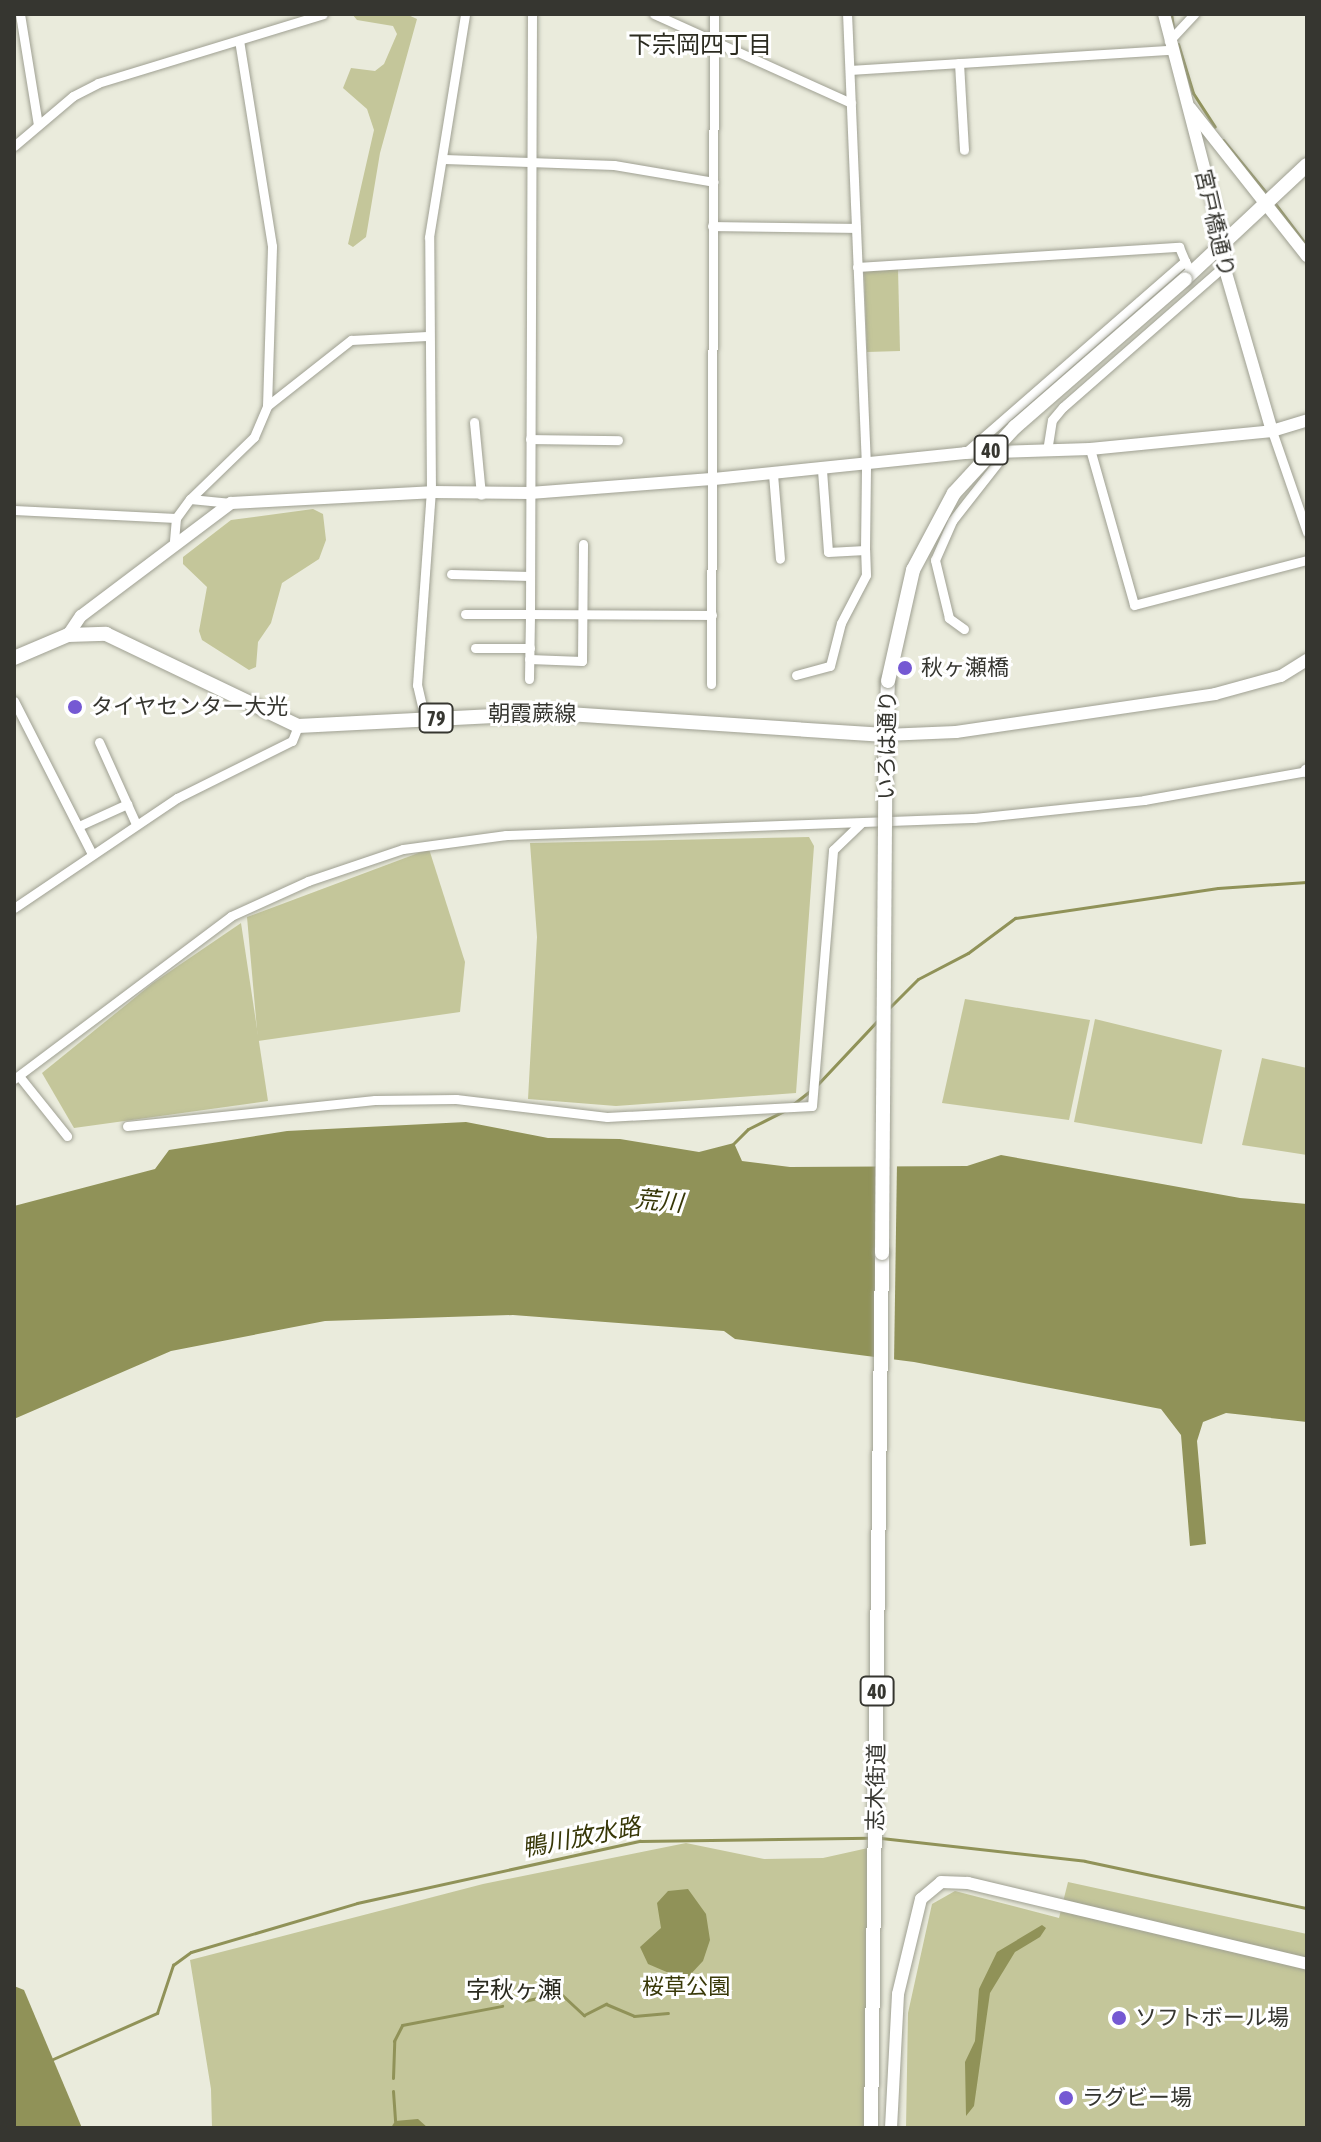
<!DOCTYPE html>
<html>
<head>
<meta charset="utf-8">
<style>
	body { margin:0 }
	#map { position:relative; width:1321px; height:2142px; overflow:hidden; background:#eaebdc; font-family:"Asap Condensed","Noto Sans JP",sans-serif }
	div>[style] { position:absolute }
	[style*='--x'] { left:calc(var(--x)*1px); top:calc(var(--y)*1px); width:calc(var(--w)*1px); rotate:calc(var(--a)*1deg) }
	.green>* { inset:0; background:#c4c69a }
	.water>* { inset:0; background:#909258 }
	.pier>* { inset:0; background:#eaebdc }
	.stream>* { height:3px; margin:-1.5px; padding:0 1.5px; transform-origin:1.5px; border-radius:1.5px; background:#909258 }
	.roads { filter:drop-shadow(0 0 2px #9fa092) drop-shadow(0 0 2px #9fa092) }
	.street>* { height:9px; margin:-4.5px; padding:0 4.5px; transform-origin:4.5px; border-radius:4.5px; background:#fff }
	.secondary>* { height:12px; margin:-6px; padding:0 6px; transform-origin:6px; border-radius:6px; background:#fff }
	.primary>* { height:14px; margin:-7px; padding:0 7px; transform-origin:7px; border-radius:7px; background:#fff }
	.bridges { filter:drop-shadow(0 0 2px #9fa092) drop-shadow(0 0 2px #9fa092) }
	.primary-bridge>* { height:14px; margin:-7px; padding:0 7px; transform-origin:7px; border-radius:7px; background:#fff }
	.dots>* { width:22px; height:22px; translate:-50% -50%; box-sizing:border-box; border:4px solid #fff; border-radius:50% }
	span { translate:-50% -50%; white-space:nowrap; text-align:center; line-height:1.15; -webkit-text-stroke:6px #fff; paint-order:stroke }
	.shield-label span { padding:2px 6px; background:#fff; border:2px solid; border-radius:6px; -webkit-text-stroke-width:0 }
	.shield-label { font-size:20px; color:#363630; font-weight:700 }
	.street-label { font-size:22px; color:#363630 }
	.poi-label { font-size:22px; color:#363630 }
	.left { translate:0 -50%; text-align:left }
	.park-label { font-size:22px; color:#393909 }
	.neighbourhood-label { font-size:24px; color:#2b2b20 }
	.water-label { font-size:24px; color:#373707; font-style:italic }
	.frame { position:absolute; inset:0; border:16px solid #363630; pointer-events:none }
</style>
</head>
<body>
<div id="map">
	<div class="green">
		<i style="clip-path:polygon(352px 14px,406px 14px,417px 19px,380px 153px,366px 237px,353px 247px,348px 244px,374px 130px,367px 109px,343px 88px,351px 68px,375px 71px,384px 64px,397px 34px,393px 26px,357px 20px)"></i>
		<i style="clip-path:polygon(898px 269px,900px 351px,867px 352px,864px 270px)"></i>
		<i style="clip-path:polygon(313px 509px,323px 514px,326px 540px,319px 559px,282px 583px,271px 623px,258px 642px,256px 667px,249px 670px,202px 640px,199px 631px,207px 587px,183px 564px,183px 557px,231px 520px)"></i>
		<i style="clip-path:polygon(809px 837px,814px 846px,796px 1093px,616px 1106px,528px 1099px,537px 937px,530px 843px)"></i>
		<i style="clip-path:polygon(429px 849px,465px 962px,460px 1012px,258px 1041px,247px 917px)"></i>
		<i style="clip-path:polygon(241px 923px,268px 1101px,74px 1128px,42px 1073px,153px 983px)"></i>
		<i style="clip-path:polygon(965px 999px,1090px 1020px,1069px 1120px,942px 1103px)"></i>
		<i style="clip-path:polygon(1095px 1019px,1222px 1050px,1202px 1144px,1074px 1122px)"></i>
		<i style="clip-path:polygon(1262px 1058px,1307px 1068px,1307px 1155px,1242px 1145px)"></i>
		<i style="clip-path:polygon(686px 1843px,764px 1859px,823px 1858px,868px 1848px,865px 2128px,212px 2128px,211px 2089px,190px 1960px,483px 1884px)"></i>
		<i style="clip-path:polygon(1068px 1882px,1307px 1934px,1307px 2128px,906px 2128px,908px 2013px,932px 1904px,955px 1891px,1059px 1918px)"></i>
	</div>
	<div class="water">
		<i style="clip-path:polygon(466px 1122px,548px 1138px,620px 1139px,699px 1152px,734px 1143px,742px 1161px,790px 1167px,967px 1166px,1001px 1155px,1240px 1198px,1307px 1204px,1307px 1422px,1226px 1413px,1203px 1422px,1197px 1441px,1206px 1544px,1190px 1546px,1181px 1435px,1161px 1409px,914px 1362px,735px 1339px,724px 1331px,513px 1315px,325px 1321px,171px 1351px,14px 1419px,14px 1206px,155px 1169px,169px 1150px,287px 1131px)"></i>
		<i style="clip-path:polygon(688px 1889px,706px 1914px,710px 1940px,703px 1961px,689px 1976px,676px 1976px,648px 1964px,640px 1947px,661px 1928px,657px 1903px,668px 1891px)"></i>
		<i style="clip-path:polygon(1042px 1925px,1046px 1928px,1040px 1937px,1015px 1952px,990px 1993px,974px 2106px,966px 2116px,965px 2062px,975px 2041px,979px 1989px,997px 1952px)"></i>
		<i style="clip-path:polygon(14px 1986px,24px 1990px,82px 2128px,14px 2128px)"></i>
		<i style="clip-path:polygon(418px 2119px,428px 2128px,391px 2128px,395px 2121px)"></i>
	</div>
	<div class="pier">
		<i style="clip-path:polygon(876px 1162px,897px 1162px,894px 1364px,874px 1361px)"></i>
	</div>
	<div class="stream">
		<i style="--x:1171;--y:14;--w:13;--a:81"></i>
		<i style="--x:1178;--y:44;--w:51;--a:73"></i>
		<i style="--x:1193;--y:93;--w:40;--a:57.1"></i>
		<i style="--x:1223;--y:140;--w:71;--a:50.7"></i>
		<i style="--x:1273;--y:201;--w:56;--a:52.9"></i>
		<i style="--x:888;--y:1009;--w:42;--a:-45"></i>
		<i style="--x:918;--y:979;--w:56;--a:-27.5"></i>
		<i style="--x:968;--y:953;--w:59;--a:-36.7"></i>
		<i style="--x:1015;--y:918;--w:205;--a:-8.4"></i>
		<i style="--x:1218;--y:888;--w:89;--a:-3.9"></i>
		<i style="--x:817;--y:1085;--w:88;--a:-46.8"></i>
		<i style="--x:792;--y:1105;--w:24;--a:-38"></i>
		<i style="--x:733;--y:1144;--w:21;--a:-45"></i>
		<i style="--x:748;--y:1129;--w:42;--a:-26.6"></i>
		<i style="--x:881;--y:1838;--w:205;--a:6.4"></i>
		<i style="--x:1085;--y:1861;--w:227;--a:12"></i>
		<i style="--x:524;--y:2001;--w:37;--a:-13"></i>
		<i style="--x:560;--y:1993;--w:33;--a:43"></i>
		<i style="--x:584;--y:2015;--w:25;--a:-27"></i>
		<i style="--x:606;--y:2004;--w:30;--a:23"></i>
		<i style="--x:634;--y:2016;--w:34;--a:-5"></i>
		<i style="--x:53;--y:2059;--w:114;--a:-23.9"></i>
		<i style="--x:157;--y:2013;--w:51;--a:-71.6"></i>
		<i style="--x:173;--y:1965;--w:22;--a:-36"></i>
		<i style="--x:191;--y:1952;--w:173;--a:-16.4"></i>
		<i style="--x:357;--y:1903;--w:290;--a:-12.4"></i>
		<i style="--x:640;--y:1841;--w:229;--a:-0.8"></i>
		<i style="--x:393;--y:2078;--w:37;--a:-88"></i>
		<i style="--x:394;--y:2041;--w:18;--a:-63"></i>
		<i style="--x:402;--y:2025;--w:102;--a:-10.8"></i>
		<i style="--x:393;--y:2091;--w:30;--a:86"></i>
	</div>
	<div class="roads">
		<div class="street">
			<i style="--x:20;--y:14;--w:112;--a:80.8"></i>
			<i style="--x:654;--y:14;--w:216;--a:24.3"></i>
			<i style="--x:1169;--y:41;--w:37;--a:-47"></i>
			<i style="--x:959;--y:63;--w:87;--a:86.7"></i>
			<i style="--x:850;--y:70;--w:321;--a:-3.6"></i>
			<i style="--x:14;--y:146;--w:77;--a:-40.3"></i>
			<i style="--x:73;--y:96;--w:28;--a:-27"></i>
			<i style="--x:98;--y:83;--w:235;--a:-17"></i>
			<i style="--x:444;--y:159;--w:170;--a:2"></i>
			<i style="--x:614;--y:165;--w:101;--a:9.6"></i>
			<i style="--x:712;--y:226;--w:144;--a:0.8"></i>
			<i style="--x:857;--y:267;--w:323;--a:-3.6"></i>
			<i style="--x:1179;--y:247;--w:15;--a:67"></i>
			<i style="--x:267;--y:406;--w:107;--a:-38.2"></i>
			<i style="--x:351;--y:340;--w:76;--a:-3"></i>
			<i style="--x:474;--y:422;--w:73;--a:84.5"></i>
			<i style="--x:1272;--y:431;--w:107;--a:70.9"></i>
			<i style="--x:530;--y:439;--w:88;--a:0.7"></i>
			<i style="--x:1090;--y:449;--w:162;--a:74.2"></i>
			<i style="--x:1134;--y:605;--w:179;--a:-14.6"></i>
			<i style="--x:1047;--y:451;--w:31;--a:-81"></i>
			<i style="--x:1052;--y:420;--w:17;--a:-50"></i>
			<i style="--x:1063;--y:407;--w:214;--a:-41.2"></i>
			<i style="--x:965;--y:453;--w:292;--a:-41.1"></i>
			<i style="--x:1185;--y:261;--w:4;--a:63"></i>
			<i style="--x:822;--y:470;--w:82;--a:85.8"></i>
			<i style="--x:828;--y:552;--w:37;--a:-3"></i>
			<i style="--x:865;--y:550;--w:84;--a:-89.3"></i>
			<i style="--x:866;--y:466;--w:452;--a:-92.4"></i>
			<i style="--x:773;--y:474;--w:85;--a:85.3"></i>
			<i style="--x:231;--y:503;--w:41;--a:-174.4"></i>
			<i style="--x:190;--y:499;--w:89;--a:-44.1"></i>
			<i style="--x:254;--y:437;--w:34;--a:-67"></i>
			<i style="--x:267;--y:406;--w:160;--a:-88.2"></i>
			<i style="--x:272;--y:246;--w:208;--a:-99.1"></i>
			<i style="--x:14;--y:510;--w:162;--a:2.8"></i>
			<i style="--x:176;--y:518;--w:23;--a:95"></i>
			<i style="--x:176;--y:518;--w:24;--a:-54"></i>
			<i style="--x:451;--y:574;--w:79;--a:1.5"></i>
			<i style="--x:465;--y:614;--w:65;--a:0"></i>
			<i style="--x:530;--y:614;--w:600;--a:-89.81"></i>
			<i style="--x:964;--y:629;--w:19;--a:-144"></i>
			<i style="--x:949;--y:618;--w:60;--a:-103.6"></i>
			<i style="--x:935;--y:560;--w:43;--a:-66.4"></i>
			<i style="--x:952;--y:521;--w:88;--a:-52"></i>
			<i style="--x:475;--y:648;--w:55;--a:0"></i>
			<i style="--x:529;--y:659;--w:53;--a:2.2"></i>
			<i style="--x:582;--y:661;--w:117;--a:-89.5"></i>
			<i style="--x:796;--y:675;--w:35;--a:-15"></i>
			<i style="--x:830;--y:666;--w:44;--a:-75.7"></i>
			<i style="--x:841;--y:623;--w:54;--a:-62.5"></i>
			<i style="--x:866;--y:575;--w:25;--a:-92"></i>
			<i style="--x:529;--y:679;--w:65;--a:-89.1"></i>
			<i style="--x:530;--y:614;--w:182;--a:0.3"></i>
			<i style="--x:711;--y:684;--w:670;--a:-89.74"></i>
			<i style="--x:14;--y:701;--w:169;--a:63"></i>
			<i style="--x:425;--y:719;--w:35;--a:-103"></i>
			<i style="--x:417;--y:685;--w:194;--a:-85.9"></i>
			<i style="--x:431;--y:492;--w:255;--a:-90.4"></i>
			<i style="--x:429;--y:237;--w:226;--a:-80.8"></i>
			<i style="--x:99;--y:742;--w:90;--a:65.7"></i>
			<i style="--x:81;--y:825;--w:51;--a:-24.5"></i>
			<i style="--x:14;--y:908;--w:197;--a:-34"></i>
			<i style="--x:177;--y:798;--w:128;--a:-26.4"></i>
			<i style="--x:292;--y:741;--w:16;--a:-68"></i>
			<i style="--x:19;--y:1076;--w:77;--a:51.3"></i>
			<i style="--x:14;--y:1079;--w:271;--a:-36.9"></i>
			<i style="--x:231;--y:916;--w:85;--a:-24.4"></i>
			<i style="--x:308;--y:881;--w:100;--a:-18.6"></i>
			<i style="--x:403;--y:849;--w:104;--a:-7.7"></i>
			<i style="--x:506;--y:835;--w:468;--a:-2.1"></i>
			<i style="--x:974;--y:818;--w:171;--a:-6"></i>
			<i style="--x:1144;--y:800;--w:165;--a:-10.1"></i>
			<i style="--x:127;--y:1126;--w:249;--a:-6"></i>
			<i style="--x:375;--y:1100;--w:81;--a:-0.7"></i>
			<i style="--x:456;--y:1099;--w:152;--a:6.8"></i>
			<i style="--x:607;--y:1117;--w:205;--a:-3.1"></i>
			<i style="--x:812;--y:1106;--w:257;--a:-85.3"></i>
			<i style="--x:833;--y:850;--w:39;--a:-44"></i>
		</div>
		<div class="secondary">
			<i style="--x:1164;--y:14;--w:238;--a:75.4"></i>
			<i style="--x:1224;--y:244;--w:22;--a:90"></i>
			<i style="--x:1224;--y:266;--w:172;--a:73.8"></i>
			<i style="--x:1190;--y:108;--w:189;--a:51.7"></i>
			<i style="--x:68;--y:635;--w:23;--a:-56"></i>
			<i style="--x:81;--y:616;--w:188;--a:-37"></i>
			<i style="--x:231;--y:503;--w:200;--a:-3.1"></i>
			<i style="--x:431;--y:492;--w:99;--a:0.6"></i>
			<i style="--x:530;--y:493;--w:185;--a:-4.4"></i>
			<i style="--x:714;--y:479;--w:252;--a:-5.9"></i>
			<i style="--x:965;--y:453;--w:125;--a:-1.8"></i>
			<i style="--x:1090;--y:449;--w:183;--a:-5.6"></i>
			<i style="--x:1272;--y:431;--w:37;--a:-17"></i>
			<i style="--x:885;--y:735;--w:71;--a:-2.4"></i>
			<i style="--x:956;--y:732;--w:262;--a:-8.3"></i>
			<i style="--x:1215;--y:694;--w:68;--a:-15.3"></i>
			<i style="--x:1281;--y:676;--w:31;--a:-32"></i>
			<i style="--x:1306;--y:771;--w:1;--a:-45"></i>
			<i style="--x:891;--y:2128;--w:134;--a:-87"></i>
			<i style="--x:898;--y:1994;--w:98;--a:-76.4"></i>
			<i style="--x:921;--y:1899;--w:26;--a:-40"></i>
			<i style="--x:941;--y:1882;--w:27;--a:2"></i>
			<i style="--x:968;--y:1883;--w:349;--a:13.4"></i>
		</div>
		<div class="primary">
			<i style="--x:1185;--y:279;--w:167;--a:-43.1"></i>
			<i style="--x:14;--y:658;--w:59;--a:-23.1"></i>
			<i style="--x:68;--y:635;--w:38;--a:-2"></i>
			<i style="--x:106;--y:634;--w:213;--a:25.6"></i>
			<i style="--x:298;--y:726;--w:255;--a:-2.9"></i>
			<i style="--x:553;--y:713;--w:333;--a:3.8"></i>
			<i style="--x:885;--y:762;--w:81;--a:-87.9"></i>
			<i style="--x:871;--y:2128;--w:875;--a:-89.28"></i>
		</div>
	</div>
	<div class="bridges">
		<div class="primary-bridge">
			<i style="--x:888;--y:681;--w:114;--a:-77.3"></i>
			<i style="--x:913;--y:570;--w:87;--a:-62"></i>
			<i style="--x:954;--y:493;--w:90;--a:-47.3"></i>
			<i style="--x:1015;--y:427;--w:225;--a:-41"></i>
			<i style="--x:882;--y:1253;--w:491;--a:-89.6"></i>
		</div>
	</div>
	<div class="dots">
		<i style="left:905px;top:668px;background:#7559d3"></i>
		<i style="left:75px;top:707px;background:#7559d3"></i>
		<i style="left:1119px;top:2018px;background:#7559d3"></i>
		<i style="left:1066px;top:2098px;background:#7559d3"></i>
	</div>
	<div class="shield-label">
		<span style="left:991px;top:450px">40</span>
		<span style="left:436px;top:718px">79</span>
		<span style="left:877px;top:1691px">40</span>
	</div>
	<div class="street-label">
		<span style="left:1215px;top:223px;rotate:77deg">宮戸橋通り</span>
		<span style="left:532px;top:714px">朝霞蕨線</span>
		<span style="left:887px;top:745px;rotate:-89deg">いろは通り</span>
		<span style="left:876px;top:1787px;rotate:-89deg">志木街道</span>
	</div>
	<div class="poi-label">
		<span class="left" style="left:921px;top:668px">秋ヶ瀬橋</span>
		<span class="left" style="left:91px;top:707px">タイヤセンター大光</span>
		<span class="left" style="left:1135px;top:2018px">ソフトボール場</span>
		<span class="left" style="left:1082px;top:2098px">ラグビー場</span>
	</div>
	<div class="park-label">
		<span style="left:686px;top:1987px">桜草公園</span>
	</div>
	<div class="neighbourhood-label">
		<span style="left:700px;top:45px">下宗岡四丁目</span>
		<span style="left:514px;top:1990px">字秋ヶ瀬</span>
	</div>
	<div class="water-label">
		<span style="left:659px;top:1201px;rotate:5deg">荒川</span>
		<span style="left:581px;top:1837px;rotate:-11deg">鴨川放水路</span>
	</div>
	<div class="frame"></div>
</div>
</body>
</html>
